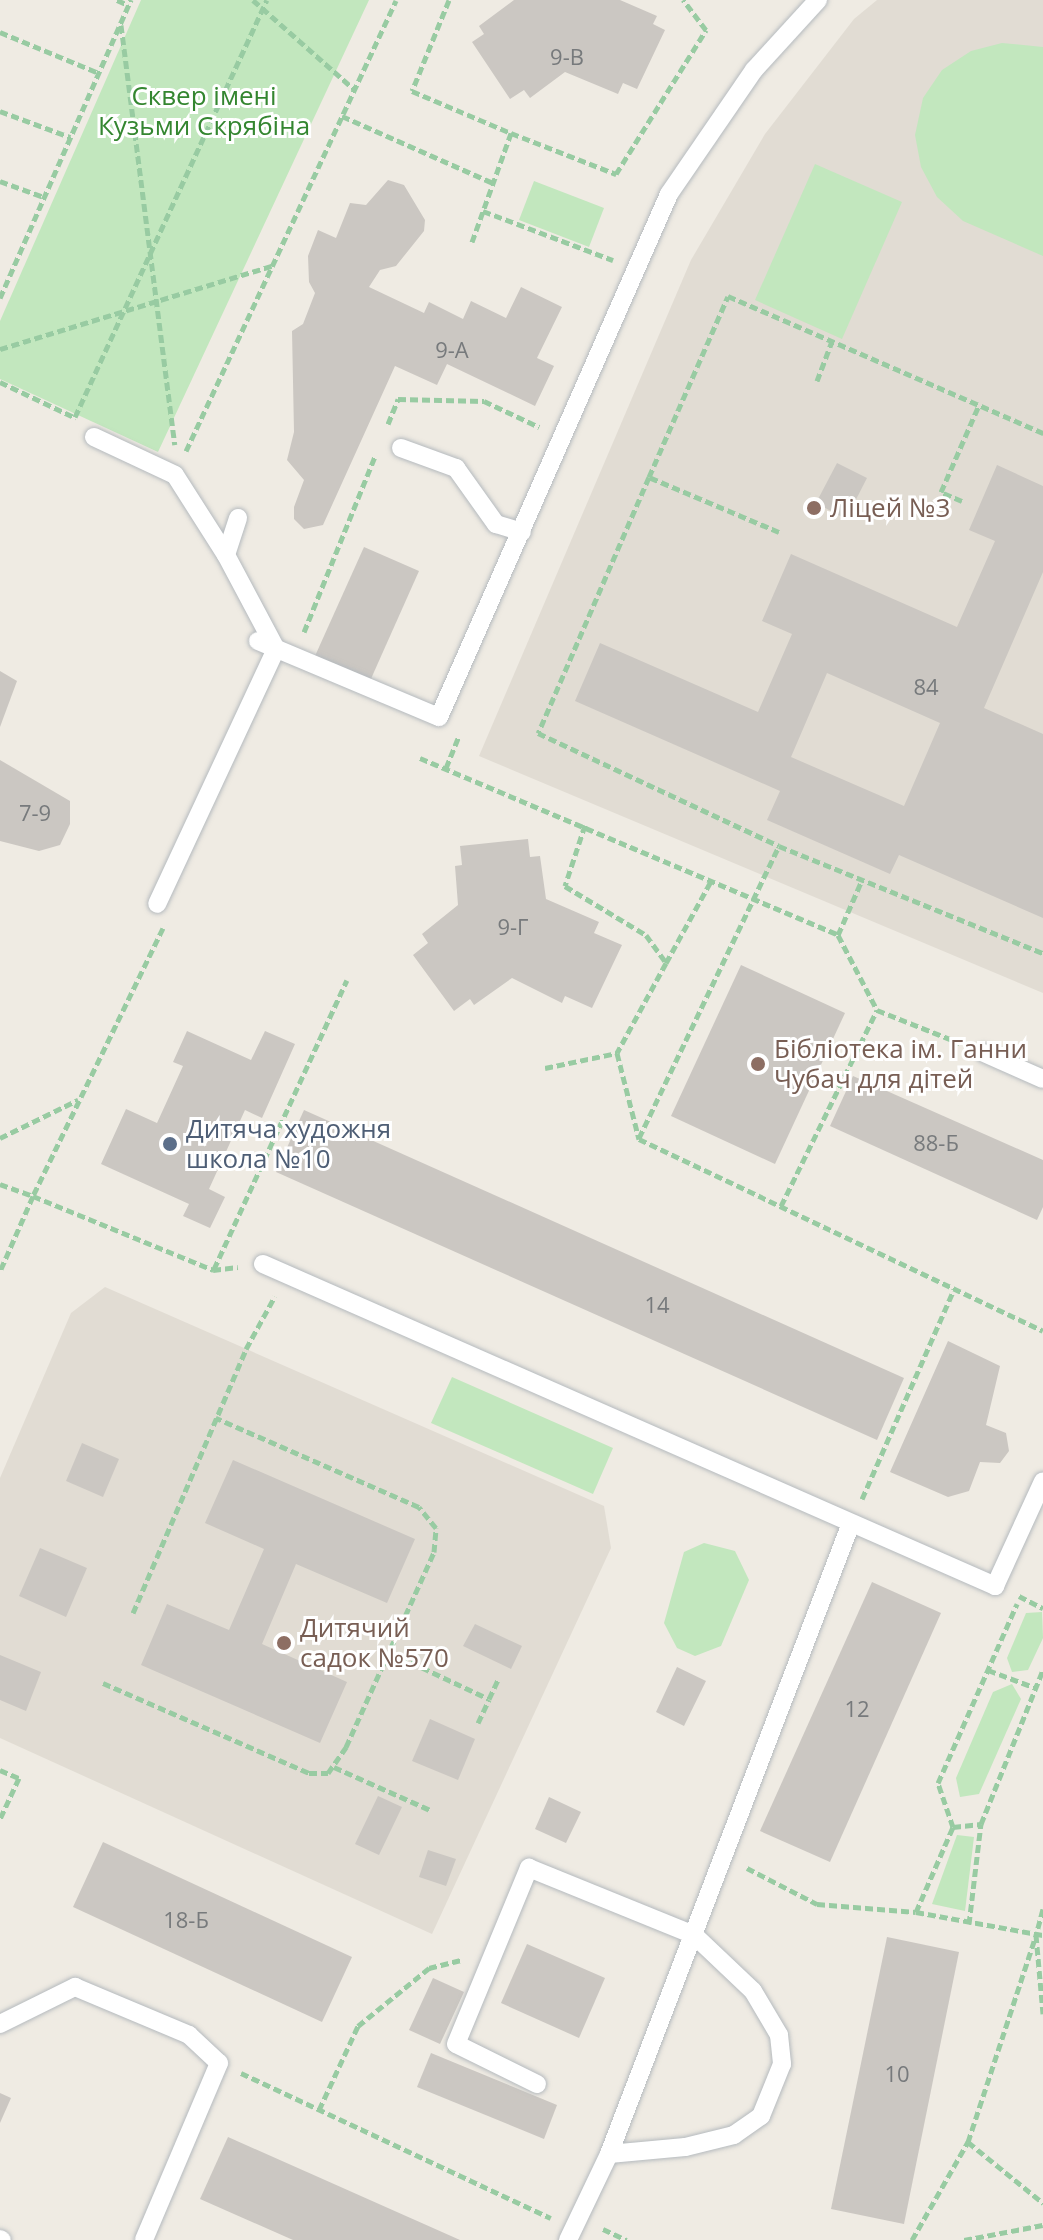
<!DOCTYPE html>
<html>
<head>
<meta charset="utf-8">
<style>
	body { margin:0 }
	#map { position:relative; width:1043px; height:2240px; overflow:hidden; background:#efebe3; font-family:"Open Sans",sans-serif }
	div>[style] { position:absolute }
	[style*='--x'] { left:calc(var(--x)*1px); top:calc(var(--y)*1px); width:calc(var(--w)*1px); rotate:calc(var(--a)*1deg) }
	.education>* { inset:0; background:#e1dcd3 }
	.green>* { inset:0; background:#c2e7be }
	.building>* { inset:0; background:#cbc7c2 }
	.path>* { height:5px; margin-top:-2.5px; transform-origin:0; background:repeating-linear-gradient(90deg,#98cba2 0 8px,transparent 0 12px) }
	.roads { filter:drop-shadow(0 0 2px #b5babe) drop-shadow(0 0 2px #b5babe) }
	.lane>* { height:18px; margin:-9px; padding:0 9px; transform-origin:9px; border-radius:9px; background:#fff }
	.dots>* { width:22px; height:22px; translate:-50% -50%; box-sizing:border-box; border:4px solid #fff; border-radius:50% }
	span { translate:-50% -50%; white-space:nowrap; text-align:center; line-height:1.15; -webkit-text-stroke:6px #fff; paint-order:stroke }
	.number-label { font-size:22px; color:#777a7c }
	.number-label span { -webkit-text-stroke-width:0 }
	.park-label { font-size:26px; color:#348630 }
	.education-label { font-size:26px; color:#785e54 }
	.left { translate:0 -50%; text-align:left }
	.service-label { font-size:26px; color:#4e5e75 }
</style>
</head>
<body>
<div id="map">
	<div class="education">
		<i style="clip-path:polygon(877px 0,1043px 0,1043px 993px,479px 756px,691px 260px,765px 134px,854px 19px)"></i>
		<i style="clip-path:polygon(105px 1287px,604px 1506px,611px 1548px,432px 1934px,0 1738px,0 1478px,71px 1313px)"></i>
	</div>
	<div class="green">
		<i style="clip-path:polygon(141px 0,369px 0,158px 452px,0 379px,0 321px)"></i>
		<i style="clip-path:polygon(1002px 43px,1043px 47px,1043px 256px,963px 221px,937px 197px,921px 167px,915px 135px,923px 98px,942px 70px,971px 51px)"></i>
		<i style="clip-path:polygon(815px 164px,902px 202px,842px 339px,755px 300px)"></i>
		<i style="clip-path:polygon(534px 181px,604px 208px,589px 247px,519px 220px)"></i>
		<i style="clip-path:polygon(452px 1377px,613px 1448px,593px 1494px,431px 1423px)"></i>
		<i style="clip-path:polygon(704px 1543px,735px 1551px,749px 1580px,721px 1646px,695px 1656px,677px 1648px,664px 1623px,684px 1552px)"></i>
		<i style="clip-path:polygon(1042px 1612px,1043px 1638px,1028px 1670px,1012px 1672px,1007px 1658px,1026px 1613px)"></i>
		<i style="clip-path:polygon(1012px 1684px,1021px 1699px,979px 1794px,960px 1797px,956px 1778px,993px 1692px)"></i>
		<i style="clip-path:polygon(957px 1835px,974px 1837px,965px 1911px,932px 1904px)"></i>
	</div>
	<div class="building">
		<i style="clip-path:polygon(514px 0,620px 0,657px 16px,653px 24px,665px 30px,637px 89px,623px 83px,618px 94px,565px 72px,530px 98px,524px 90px,510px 99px,472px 42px,484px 34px,479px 26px)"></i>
		<i style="clip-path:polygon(388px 180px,404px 185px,425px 220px,424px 231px,396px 266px,380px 270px,369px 287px,424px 313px,429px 302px,463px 319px,471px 301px,506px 318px,521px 287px,562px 307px,537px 358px,554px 366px,535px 406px,447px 364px,437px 385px,395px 366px,323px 525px,304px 529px,294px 519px,294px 507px,304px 480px,287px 460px,294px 432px,292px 331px,303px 324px,315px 293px,309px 282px,308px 256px,318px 230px,336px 238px,350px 203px,366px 205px)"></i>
		<i style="clip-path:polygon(837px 463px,867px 478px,846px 519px,816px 503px)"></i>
		<i style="clip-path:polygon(evenodd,997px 465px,1043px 486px,1043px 572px,984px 708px,1043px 734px,1043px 918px,899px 855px,890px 874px,767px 820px,780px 791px,575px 701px,600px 643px,758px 712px,792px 634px,762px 621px,791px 554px,957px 627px,995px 541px,969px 530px,997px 465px,827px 673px,940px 723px,904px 806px,791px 757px,827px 673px)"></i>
		<i style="clip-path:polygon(364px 547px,419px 571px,370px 681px,315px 656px)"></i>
		<i style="clip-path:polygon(0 671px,17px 681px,0 727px)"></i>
		<i style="clip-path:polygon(0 760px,70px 801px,70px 824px,60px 845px,39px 851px,0 841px)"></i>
		<i style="clip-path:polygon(528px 839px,530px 857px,540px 856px,546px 899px,599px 922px,594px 933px,622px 945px,592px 1008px,565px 996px,562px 1003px,512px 978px,474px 1005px,470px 999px,454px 1011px,413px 955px,428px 943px,422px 934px,458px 905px,455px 866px,462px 865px,460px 846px)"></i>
		<i style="clip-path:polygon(741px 965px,845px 1013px,775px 1164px,671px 1116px)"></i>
		<i style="clip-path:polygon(187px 1031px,251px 1060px,265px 1031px,295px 1044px,262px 1118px,245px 1110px,209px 1189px,225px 1197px,210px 1228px,183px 1216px,189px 1204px,101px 1164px,126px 1109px,157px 1123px,183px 1066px,173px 1062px)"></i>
		<i style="clip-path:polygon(853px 1076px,1043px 1160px,1043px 1207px,1037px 1220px,830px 1126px)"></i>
		<i style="clip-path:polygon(304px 1110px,904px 1378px,877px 1440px,276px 1172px)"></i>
		<i style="clip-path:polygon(948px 1341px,1000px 1366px,986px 1425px,1006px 1433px,1009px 1451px,1000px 1463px,980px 1462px,969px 1491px,948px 1497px,890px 1472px)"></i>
		<i style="clip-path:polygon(82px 1443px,119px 1459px,103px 1497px,66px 1481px)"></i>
		<i style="clip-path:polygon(233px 1460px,415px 1539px,387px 1603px,296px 1564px,262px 1644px,347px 1682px,320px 1743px,141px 1665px,167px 1604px,229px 1630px,264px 1549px,205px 1523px)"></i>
		<i style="clip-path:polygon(40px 1548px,87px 1568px,66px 1617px,19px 1596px)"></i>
		<i style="clip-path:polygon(872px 1582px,941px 1613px,830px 1862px,760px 1831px)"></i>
		<i style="clip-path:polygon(475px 1624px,522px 1646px,511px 1669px,463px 1646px)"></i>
		<i style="clip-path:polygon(0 1655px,41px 1672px,26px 1711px,0 1700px)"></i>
		<i style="clip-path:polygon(677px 1667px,706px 1681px,684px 1726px,656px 1712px)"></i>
		<i style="clip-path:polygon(430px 1719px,475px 1739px,458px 1780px,412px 1761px)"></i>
		<i style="clip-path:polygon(378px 1796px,402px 1807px,379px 1855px,355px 1844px)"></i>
		<i style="clip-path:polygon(549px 1797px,581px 1812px,566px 1843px,535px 1829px)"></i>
		<i style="clip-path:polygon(103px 1842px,352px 1957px,322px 2022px,73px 1907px)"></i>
		<i style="clip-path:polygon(428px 1850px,456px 1859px,446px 1886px,419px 1877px)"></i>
		<i style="clip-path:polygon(887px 1937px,959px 1952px,904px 2224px,831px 2209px)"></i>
		<i style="clip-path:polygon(527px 1944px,605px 1978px,579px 2038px,501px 2003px)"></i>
		<i style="clip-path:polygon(433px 1978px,464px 1992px,440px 2044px,409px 2030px)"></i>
		<i style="clip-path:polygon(431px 2053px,557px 2105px,544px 2139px,417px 2087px)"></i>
		<i style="clip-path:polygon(0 2093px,11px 2098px,0 2123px)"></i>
		<i style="clip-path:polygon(228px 2137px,460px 2240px,293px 2240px,200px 2199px)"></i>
	</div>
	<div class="path">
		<i style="--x:117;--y:0;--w:12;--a:24"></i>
		<i style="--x:253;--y:0;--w:135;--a:41.4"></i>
		<i style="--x:449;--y:0;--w:98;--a:112.1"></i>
		<i style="--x:412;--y:91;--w:108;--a:23"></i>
		<i style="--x:121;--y:25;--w:423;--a:82.7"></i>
		<i style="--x:0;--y:32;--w:107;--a:22.5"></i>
		<i style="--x:0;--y:111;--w:75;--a:20.4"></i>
		<i style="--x:342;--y:116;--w:165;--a:23.9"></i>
		<i style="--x:0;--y:181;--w:47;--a:20"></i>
		<i style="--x:483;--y:211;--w:139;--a:20.7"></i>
		<i style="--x:472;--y:242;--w:116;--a:-70.3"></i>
		<i style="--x:511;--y:133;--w:113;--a:21.3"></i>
		<i style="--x:616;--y:174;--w:170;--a:-58"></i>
		<i style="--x:706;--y:30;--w:38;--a:-127"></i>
		<i style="--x:0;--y:298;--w:326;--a:-66.3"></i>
		<i style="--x:0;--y:349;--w:284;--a:-17"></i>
		<i style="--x:817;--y:381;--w:43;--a:-69.4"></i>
		<i style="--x:0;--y:382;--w:84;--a:25.3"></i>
		<i style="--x:75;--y:417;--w:459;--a:-65.3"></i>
		<i style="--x:388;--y:424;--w:27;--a:-68"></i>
		<i style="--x:398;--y:399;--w:86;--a:1.3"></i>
		<i style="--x:484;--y:401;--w:61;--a:25.3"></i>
		<i style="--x:186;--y:451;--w:497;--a:-65"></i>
		<i style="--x:649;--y:477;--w:197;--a:-66.4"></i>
		<i style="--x:728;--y:296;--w:344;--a:23.5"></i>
		<i style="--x:962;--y:501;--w:23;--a:-157"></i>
		<i style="--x:941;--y:492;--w:95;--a:-66.4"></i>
		<i style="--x:779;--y:532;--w:141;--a:-157.1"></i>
		<i style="--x:649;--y:477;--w:279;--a:113.4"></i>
		<i style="--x:538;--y:733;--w:266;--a:25.1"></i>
		<i style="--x:779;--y:846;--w:285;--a:22.1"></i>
		<i style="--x:304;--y:632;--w:190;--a:-68"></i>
		<i style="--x:420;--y:758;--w:454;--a:22.9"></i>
		<i style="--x:838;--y:935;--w:85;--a:62.5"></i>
		<i style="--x:877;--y:1010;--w:89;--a:21.7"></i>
		<i style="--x:446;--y:768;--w:35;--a:-68"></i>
		<i style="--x:585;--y:825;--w:64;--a:108.2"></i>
		<i style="--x:565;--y:886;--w:95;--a:31.2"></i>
		<i style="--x:646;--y:935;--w:34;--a:54"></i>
		<i style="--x:666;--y:963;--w:102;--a:118.6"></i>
		<i style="--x:617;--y:1053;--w:89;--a:75.7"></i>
		<i style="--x:163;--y:928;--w:298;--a:115.9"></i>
		<i style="--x:33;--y:1196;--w:195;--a:22.3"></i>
		<i style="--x:213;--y:1270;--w:25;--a:-7"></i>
		<i style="--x:838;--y:935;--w:60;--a:-66.4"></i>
		<i style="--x:666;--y:963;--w:94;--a:-61.2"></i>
		<i style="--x:545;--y:1068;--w:74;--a:-11.8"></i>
		<i style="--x:0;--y:1138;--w:87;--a:-26"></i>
		<i style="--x:639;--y:1138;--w:324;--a:-64.4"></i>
		<i style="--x:639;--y:1139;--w:447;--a:25.4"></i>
		<i style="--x:0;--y:1184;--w:35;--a:20"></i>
		<i style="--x:33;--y:1196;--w:82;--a:113.7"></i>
		<i style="--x:781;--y:1206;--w:218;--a:-63.9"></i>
		<i style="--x:214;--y:1269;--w:318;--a:-65.3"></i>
		<i style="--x:862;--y:1499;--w:229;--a:-66.3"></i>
		<i style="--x:1019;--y:1596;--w:27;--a:27"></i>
		<i style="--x:133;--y:1613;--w:287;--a:-66.8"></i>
		<i style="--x:246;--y:1349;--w:60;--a:-61.3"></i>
		<i style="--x:389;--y:1652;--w:110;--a:25.2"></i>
		<i style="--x:489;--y:1699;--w:21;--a:-65"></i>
		<i style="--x:988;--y:1670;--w:51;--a:20.6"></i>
		<i style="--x:103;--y:1683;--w:225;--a:23.6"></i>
		<i style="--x:309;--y:1773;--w:19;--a:0"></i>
		<i style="--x:328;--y:1773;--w:32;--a:-55"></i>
		<i style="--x:346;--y:1747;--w:214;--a:-65.7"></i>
		<i style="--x:434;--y:1552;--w:24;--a:-85"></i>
		<i style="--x:436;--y:1528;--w:27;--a:-129"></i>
		<i style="--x:419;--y:1507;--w:222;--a:-156.3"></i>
		<i style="--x:478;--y:1723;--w:26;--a:-65"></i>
		<i style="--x:334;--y:1767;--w:105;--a:24.1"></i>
		<i style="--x:0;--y:1770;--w:21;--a:23"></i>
		<i style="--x:19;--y:1778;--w:45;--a:114.9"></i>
		<i style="--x:953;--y:1827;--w:28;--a:-6"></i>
		<i style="--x:747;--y:1868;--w:79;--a:27.2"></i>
		<i style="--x:817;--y:1904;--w:99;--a:4.6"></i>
		<i style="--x:916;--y:1912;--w:129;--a:10.3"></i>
		<i style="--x:1043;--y:1909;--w:27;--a:105"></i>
		<i style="--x:1036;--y:1935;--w:79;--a:84.9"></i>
		<i style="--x:916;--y:1912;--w:93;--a:-66.5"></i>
		<i style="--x:953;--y:1827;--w:46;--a:-108.8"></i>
		<i style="--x:938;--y:1783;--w:196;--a:-66.2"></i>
		<i style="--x:969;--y:1924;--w:101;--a:-83.2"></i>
		<i style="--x:981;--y:1824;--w:166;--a:-68.1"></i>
		<i style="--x:241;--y:2073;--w:342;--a:25.1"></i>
		<i style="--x:319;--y:2110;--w:93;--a:-65.1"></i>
		<i style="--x:358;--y:2026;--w:92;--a:-39.2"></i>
		<i style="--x:429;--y:1968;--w:34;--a:-14"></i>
		<i style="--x:968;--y:2142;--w:97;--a:39.1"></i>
		<i style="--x:603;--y:2229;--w:26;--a:25"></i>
		<i style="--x:912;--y:2240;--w:113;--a:-60.3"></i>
		<i style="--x:968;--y:2142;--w:218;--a:-71.8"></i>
		<i style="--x:964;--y:2240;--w:80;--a:-10.8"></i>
	</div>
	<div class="roads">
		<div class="lane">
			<i style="--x:94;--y:437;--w:89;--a:25.1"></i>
			<i style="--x:175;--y:475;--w:95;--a:57.5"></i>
			<i style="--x:226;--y:555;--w:106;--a:62"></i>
			<i style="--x:276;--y:649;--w:281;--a:115"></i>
			<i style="--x:401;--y:448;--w:59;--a:20"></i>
			<i style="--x:456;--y:468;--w:69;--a:54.5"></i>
			<i style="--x:496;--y:524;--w:27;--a:17"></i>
			<i style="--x:226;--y:555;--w:39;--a:-72"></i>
			<i style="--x:258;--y:641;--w:196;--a:22.8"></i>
			<i style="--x:439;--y:717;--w:571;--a:-66.26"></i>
			<i style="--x:669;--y:194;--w:150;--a:-55.6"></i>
			<i style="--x:754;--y:70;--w:95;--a:-47.6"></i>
			<i style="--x:984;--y:1053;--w:64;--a:23.8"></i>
			<i style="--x:263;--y:1264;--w:800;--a:23.74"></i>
			<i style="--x:995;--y:1586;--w:115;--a:-65.4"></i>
			<i style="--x:0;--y:2024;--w:84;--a:-26.3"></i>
			<i style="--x:75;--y:1987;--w:124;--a:22.8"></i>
			<i style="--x:189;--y:2035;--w:41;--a:43"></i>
			<i style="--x:219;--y:2063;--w:192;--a:113"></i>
			<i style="--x:537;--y:2084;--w:90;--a:-153.7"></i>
			<i style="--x:456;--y:2044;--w:191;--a:-67.5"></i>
			<i style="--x:529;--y:1868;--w:178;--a:22.1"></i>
			<i style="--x:694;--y:1935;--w:81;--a:43.5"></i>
			<i style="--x:753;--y:1991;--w:51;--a:59.4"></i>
			<i style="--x:779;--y:2035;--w:29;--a:84"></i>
			<i style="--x:782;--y:2064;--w:56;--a:112"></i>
			<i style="--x:761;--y:2116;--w:33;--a:145"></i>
			<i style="--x:734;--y:2135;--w:50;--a:166.2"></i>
			<i style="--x:685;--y:2147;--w:76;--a:174.7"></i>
			<i style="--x:0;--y:2239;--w:2;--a:27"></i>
			<i style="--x:568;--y:2240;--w:95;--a:-64.5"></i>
			<i style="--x:609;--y:2154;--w:673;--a:-69.01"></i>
		</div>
	</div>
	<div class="dots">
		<i style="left:814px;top:508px;background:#8d6e63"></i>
		<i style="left:758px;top:1064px;background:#8d6e63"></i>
		<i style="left:170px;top:1144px;background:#5c6f8a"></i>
		<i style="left:284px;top:1643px;background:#8d6e63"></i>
	</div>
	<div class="number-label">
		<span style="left:567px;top:57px">9-В</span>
		<span style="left:452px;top:350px">9-А</span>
		<span style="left:926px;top:687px">84</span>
		<span style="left:35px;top:813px">7-9</span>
		<span style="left:513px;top:927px">9-Г</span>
		<span style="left:936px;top:1143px">88-Б</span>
		<span style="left:657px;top:1305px">14</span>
		<span style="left:857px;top:1709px">12</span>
		<span style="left:186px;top:1920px">18-Б</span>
		<span style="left:897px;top:2074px">10</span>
	</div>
	<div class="park-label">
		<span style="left:204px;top:111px">Сквер імені<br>Кузьми Скрябіна</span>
	</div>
	<div class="education-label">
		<span class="left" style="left:830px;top:508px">Ліцей №3</span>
		<span class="left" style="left:774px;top:1064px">Бібліотека ім. Ганни<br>Чубач для дітей</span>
		<span class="left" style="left:300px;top:1643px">Дитячий<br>садок №570</span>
	</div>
	<div class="service-label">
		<span class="left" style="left:186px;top:1144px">Дитяча художня<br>школа №10</span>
	</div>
</div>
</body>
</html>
